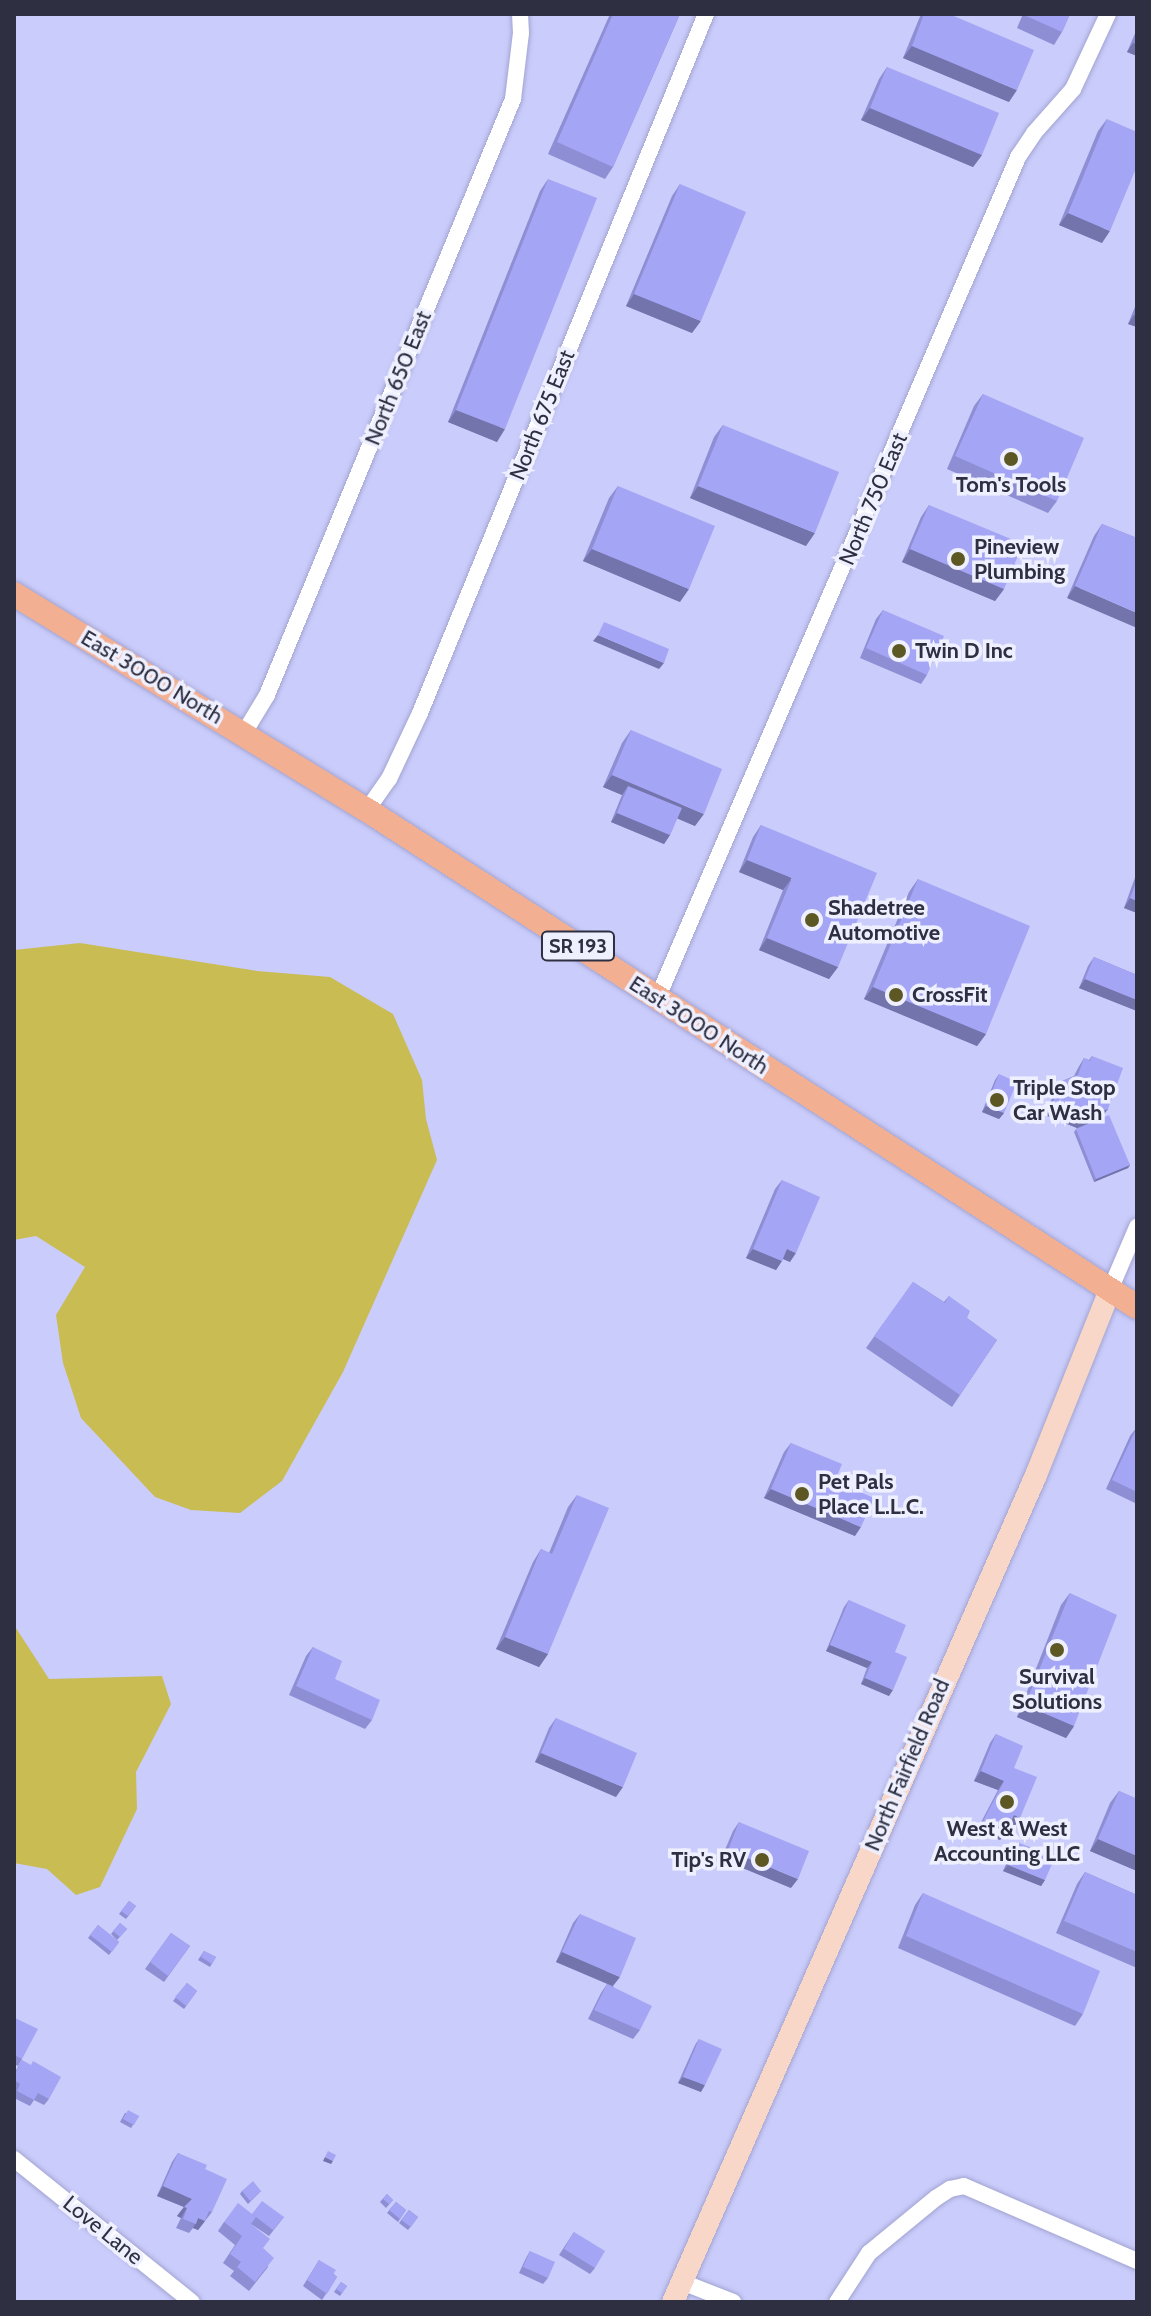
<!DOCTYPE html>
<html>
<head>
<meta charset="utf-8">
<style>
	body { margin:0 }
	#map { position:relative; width:1151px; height:2316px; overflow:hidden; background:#caccfb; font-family:Cabin,sans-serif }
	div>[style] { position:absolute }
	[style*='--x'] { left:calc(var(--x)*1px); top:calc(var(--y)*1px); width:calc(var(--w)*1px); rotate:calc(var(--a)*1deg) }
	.green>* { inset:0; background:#c8bc53 }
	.roads { filter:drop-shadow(0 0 2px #a2a4d1) drop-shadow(0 0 2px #a2a4d1) }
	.street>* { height:16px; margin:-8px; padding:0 8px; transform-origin:8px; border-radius:8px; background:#fff }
	.secondary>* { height:22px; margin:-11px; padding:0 11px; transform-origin:11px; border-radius:11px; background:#f9d7c8 }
	.primary>* { height:24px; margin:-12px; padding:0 12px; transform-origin:12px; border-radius:12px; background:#f3af92 }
	.wall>* { inset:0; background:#8d8ed3 }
	.shaded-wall>* { inset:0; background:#7374ac }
	.building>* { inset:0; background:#a4a5f5 }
	.dots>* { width:22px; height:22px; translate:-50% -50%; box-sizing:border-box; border:4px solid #eff0ff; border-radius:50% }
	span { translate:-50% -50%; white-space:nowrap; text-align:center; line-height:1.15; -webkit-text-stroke:7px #eff0ff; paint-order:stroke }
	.shield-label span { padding:2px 6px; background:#eff0ff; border:2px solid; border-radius:6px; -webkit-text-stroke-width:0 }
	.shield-label { font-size:20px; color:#2e2f41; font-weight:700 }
	.street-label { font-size:22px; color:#2e2f41 }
	.poi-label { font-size:22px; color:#2e2f41; font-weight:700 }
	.left { translate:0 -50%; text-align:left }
	.right { translate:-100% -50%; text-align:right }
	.frame { position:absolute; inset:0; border:16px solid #2e2f41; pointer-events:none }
</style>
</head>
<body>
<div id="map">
	<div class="green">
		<i style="clip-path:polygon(80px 943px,257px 971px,330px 977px,393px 1014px,422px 1080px,426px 1119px,437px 1160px,343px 1372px,282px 1481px,240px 1513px,191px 1510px,155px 1497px,81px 1418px,63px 1363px,56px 1315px,85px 1267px,36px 1236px,14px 1240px,14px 950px)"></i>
		<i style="clip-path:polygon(14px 1625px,49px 1679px,162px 1676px,171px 1704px,136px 1772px,137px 1809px,100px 1887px,76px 1895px,47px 1869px,14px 1863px)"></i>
	</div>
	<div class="roads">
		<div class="street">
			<i style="--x:244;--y:733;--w:44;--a:-58.8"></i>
			<i style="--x:267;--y:695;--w:645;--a:-67.57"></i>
			<i style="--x:513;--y:99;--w:66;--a:-83.1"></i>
			<i style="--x:521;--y:33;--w:19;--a:-93"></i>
			<i style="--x:367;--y:810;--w:38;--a:-55"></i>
			<i style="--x:389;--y:779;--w:73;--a:-64.8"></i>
			<i style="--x:420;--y:713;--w:755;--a:-67.75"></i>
			<i style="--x:658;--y:997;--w:914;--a:-66.8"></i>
			<i style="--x:1018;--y:157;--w:29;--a:-56"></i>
			<i style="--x:1034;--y:133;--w:59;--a:-48.4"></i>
			<i style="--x:1073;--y:89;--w:83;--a:-65"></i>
			<i style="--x:1110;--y:1290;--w:69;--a:-66.8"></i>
			<i style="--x:14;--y:2159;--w:228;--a:38.8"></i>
			<i style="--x:682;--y:2282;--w:55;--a:21.4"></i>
			<i style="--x:837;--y:2302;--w:59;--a:-56.9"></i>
			<i style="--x:869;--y:2253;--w:87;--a:-39.4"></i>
			<i style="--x:936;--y:2198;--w:17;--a:-33"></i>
			<i style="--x:950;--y:2189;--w:14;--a:-12"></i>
			<i style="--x:964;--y:2186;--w:189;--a:23.4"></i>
		</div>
		<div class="secondary">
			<i style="--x:673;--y:2302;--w:903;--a:-66.3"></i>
			<i style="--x:1036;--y:1475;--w:199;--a:-68.2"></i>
		</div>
		<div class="primary">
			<i style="--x:14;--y:594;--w:414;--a:31.5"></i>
			<i style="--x:367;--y:810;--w:916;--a:32.84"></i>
		</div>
	</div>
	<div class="wall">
		<i style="clip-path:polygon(610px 14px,680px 14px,613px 167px,605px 179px,548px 154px)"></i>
		<i style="clip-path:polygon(921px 14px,949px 14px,1009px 102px,903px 58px)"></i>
		<i style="clip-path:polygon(1023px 14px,1070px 14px,1062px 32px,1054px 45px,1017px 28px)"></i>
		<i style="clip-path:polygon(1137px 29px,1137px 56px,1127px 52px)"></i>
		<i style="clip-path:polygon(887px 67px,982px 155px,973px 167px,861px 120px,879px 79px)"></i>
		<i style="clip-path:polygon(1107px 119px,1102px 243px,1059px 225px,1098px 131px)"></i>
		<i style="clip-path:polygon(548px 179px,497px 442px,448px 422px,540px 191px)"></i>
		<i style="clip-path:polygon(680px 184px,692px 333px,626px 306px,672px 196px)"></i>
		<i style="clip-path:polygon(1137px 302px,1137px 327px,1128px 324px)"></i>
		<i style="clip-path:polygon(983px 394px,1057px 501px,1048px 513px,947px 469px,974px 406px)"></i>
		<i style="clip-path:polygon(723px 425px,806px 546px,690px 498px,714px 437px)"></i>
		<i style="clip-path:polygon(618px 486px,680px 602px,583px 561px,609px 498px)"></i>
		<i style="clip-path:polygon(929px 505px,1004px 589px,995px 601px,902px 562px,921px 517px)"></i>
		<i style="clip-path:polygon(1102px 524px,1137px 538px,1067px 598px,1094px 536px)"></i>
		<i style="clip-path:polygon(883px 610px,927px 675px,921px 684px,860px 658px,876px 619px)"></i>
		<i style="clip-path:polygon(631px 730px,695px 826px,677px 818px,670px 835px,664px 844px,611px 822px,622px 795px,603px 787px,622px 743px)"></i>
		<i style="clip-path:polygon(761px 825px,838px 967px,829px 979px,759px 950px,783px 890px,739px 872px,753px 837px)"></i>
		<i style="clip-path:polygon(1137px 872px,1137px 913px,1124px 908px)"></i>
		<i style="clip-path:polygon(918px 879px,986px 1034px,977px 1046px,864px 999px,909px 892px)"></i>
		<i style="clip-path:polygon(1094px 957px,1137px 975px,1137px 1011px,1079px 988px,1088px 966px)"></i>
		<i style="clip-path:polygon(1092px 1056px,1101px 1118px,1130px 1165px,1128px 1168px,1094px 1182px,1074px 1132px,1077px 1128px,1045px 1115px,1055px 1091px,1062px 1081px,1074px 1076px,1078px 1068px,1084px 1058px,1089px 1060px)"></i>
		<i style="clip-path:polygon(999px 1074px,1004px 1113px,999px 1119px,982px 1112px,995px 1080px)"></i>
		<i style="clip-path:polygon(782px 1180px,790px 1262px,783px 1259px,776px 1270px,746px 1258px,775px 1189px)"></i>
		<i style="clip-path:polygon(913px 1282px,944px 1302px,949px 1296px,967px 1318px,997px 1340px,952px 1407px,866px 1348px)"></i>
		<i style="clip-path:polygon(1137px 1427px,1137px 1504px,1106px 1489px,1130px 1436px)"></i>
		<i style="clip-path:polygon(791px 1443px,835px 1481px,855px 1536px,764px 1498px,784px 1452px)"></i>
		<i style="clip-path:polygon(577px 1495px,548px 1654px,539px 1667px,496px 1649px,533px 1562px,541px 1549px,549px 1553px,568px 1507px)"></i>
		<i style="clip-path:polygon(1070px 1593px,1074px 1726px,1066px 1738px,1017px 1717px,1061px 1605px)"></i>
		<i style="clip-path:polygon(849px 1600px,895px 1652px,889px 1696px,861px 1684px,867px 1668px,826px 1651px,844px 1607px)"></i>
		<i style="clip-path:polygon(313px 1647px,335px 1679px,372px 1720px,365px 1729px,289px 1695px,306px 1656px)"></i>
		<i style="clip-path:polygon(556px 1718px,616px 1797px,535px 1762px,549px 1728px)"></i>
		<i style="clip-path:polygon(996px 1734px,1014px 1768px,1020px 1818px,1014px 1827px,1009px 1825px,1000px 1840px,977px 1830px,998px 1790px,974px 1781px,990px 1743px)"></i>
		<i style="clip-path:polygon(1119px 1791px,1137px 1799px,1137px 1871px,1090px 1851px,1110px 1803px)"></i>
		<i style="clip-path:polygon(739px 1822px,791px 1888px,721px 1859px,733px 1831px)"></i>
		<i style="clip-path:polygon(1017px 1842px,1045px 1880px,1041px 1886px,1003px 1871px,1013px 1848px)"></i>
		<i style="clip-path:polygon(1085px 1872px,1137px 1895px,1137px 1968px,1056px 1933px,1077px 1884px)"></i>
		<i style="clip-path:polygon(923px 1893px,1083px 2014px,1075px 2026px,898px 1948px,915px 1905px)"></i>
		<i style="clip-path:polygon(129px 1901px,136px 1906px,126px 1919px,119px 1914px)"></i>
		<i style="clip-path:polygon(580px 1914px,613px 1986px,640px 2030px,633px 2039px,588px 2019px,601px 1993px,607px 1984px,556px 1962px,573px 1923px)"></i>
		<i style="clip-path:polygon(120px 1923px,127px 1929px,117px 1940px,111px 1934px)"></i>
		<i style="clip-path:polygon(98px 1925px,119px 1942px,109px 1955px,88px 1938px)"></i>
		<i style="clip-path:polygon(171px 1933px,190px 1946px,164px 1982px,145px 1969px)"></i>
		<i style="clip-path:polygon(204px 1951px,216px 1957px,210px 1967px,198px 1960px)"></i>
		<i style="clip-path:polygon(187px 1983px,197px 1991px,184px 2009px,173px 2001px)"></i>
		<i style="clip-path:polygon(14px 2020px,22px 2059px,18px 2066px,14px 2064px)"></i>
		<i style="clip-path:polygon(699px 2039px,701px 2092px,678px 2083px,695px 2045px)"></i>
		<i style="clip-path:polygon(22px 2060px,49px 2099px,44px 2105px,34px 2100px,30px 2106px,14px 2098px,16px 2090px,14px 2089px,14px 2074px)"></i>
		<i style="clip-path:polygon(125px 2113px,139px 2116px,131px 2128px,120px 2122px)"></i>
		<i style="clip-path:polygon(178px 2153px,205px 2169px,212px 2212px,198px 2230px,193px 2228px,189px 2233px,176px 2228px,181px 2218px,177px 2216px,184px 2207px,157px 2196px,172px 2162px)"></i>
		<i style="clip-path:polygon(242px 2191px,261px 2191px,248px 2204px,240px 2194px)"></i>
		<i style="clip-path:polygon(387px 2194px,393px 2200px,386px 2208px,380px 2202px)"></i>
		<i style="clip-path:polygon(396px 2202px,406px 2210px,398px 2222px,387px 2213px)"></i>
		<i style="clip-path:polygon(409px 2210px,418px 2217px,408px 2230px,399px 2223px)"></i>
		<i style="clip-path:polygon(252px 2214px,284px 2217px,269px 2236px,251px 2224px,263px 2249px,268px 2267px,249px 2291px,230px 2276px,234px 2271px,223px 2263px,235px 2245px,218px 2231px,224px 2222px)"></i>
		<i style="clip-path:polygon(574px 2232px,595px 2268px,590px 2274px,559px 2255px)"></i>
		<i style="clip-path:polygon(530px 2251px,548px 2278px,543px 2284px,519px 2273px,526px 2258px)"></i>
		<i style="clip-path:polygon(319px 2260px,337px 2277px,322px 2300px,303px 2286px)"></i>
		<i style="clip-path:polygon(341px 2282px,347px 2286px,340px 2296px,334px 2292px)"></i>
	</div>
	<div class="shaded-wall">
		<i style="clip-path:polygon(1133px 43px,1137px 44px,1137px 56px,1127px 52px)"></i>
		<i style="clip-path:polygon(912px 46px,1017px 90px,1009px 102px,903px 58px)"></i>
		<i style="clip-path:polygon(870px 108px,982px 155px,973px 167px,861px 120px)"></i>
		<i style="clip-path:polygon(1068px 213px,1110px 231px,1102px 243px,1059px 225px)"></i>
		<i style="clip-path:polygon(634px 294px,701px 321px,692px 333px,626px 306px)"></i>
		<i style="clip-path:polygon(1134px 315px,1137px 316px,1137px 327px,1128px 324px)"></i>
		<i style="clip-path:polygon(456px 410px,505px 429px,497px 442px,448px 422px)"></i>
		<i style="clip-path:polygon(698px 486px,815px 533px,806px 546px,690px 498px)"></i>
		<i style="clip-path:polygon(592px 549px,689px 589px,680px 602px,583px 561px)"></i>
		<i style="clip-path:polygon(910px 549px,1004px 589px,995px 601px,902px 562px)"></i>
		<i style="clip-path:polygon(1075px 586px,1137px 613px,1137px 628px,1067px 598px)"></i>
		<i style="clip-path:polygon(598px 635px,664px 663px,659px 669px,593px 641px)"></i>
		<i style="clip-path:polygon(612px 775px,704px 814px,695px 826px,624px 796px,628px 786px,622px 795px,603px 787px)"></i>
		<i style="clip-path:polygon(617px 813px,670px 835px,664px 844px,611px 822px)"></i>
		<i style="clip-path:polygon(747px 860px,792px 878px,783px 890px,739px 872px)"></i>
		<i style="clip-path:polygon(1130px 898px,1137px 901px,1137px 913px,1124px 908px)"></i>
		<i style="clip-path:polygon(767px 938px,838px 967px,829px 979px,759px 950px)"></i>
		<i style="clip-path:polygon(1085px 979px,1137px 1000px,1137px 1011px,1079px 988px)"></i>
		<i style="clip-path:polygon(873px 987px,986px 1034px,977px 1046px,864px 999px)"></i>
		<i style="clip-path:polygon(1052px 1105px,1108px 1109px,1101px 1118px,1077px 1128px,1045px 1115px)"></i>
		<i style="clip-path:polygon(986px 1106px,1004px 1113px,999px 1119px,982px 1112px)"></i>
		<i style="clip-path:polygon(1130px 1165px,1128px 1168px,1094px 1182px,1096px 1179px)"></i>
		<i style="clip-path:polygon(753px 1249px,782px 1261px,776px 1270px,746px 1258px)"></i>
		<i style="clip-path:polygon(787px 1249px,796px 1253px,790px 1262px,781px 1258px)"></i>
		<i style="clip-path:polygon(771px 1489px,861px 1527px,855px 1536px,764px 1498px)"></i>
		<i style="clip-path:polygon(505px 1637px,548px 1654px,539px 1667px,496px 1649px)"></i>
		<i style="clip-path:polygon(830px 1645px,872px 1662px,867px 1668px,826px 1651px)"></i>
		<i style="clip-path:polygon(865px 1678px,893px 1690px,889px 1696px,861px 1684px)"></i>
		<i style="clip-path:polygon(1025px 1705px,1074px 1726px,1066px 1738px,1017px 1717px)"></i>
		<i style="clip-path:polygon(541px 1753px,623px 1787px,616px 1797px,535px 1762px)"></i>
		<i style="clip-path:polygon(981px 1771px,1004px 1781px,998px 1790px,974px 1781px)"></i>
		<i style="clip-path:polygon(1014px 1815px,1020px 1818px,1014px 1827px,1007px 1824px)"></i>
		<i style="clip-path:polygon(983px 1821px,1007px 1831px,1000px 1840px,977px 1830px)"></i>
		<i style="clip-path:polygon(1098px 1839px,1137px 1856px,1137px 1871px,1090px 1851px)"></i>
		<i style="clip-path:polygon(728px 1850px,798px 1879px,791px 1888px,721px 1859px)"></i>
		<i style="clip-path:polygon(1008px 1865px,1045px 1880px,1041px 1886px,1003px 1871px)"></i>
		<i style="clip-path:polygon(562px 1952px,620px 1977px,613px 1986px,556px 1962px)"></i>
		<i style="clip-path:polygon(683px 2077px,705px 2085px,701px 2092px,678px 2083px)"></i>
		<i style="clip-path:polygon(325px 2157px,333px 2161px,331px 2164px,323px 2161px)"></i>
		<i style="clip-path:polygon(163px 2186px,192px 2199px,187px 2208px,181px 2218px,177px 2216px,184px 2207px,157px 2196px)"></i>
		<i style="clip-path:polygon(198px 2218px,205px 2221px,198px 2230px,193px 2228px)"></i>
	</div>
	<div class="building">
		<i style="clip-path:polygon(613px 14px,680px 14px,613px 167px,557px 142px)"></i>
		<i style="clip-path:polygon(924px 14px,949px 14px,1034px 50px,1017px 90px,912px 46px)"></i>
		<i style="clip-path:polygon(1026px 14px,1070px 14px,1062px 32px,1026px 16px)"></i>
		<i style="clip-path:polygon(887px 67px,999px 113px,982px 155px,870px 108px)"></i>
		<i style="clip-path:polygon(1107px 119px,1137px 132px,1137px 166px,1110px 231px,1068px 213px)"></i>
		<i style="clip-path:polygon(548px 179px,597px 198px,505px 429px,456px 410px)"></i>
		<i style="clip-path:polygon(680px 184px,746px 212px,701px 321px,634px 294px)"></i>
		<i style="clip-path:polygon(983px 394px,1084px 438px,1057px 501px,955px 456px)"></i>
		<i style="clip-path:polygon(723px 425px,839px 472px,815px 533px,698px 486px)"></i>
		<i style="clip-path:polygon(618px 486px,715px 526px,689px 589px,592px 549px)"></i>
		<i style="clip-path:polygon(929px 505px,1023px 544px,1004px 589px,910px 549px)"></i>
		<i style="clip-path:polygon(1102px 524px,1137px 538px,1137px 613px,1075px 586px)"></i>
		<i style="clip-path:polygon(883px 610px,944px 636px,927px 675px,866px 648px)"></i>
		<i style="clip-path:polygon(604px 622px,669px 649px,664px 663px,598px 635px)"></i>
		<i style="clip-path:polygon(631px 730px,722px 769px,704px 814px,612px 775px)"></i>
		<i style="clip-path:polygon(628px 786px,682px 808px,670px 835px,617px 813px)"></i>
		<i style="clip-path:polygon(761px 825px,877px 873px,838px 967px,767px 938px,792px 878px,747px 860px)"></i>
		<i style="clip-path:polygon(918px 879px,1030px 926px,986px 1034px,873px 987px)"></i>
		<i style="clip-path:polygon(1137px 880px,1137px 901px,1130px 898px)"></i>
		<i style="clip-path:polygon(1094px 957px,1137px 975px,1137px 1000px,1085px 979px)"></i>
		<i style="clip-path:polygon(1092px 1056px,1123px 1068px,1108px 1109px,1084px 1119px,1052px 1105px,1062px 1081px,1078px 1075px,1084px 1058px,1090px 1061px)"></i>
		<i style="clip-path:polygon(999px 1074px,1017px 1082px,1004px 1113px,986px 1106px)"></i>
		<i style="clip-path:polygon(1109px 1115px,1130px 1165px,1096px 1179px,1076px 1129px)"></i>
		<i style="clip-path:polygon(782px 1180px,820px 1197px,796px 1253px,787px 1249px,782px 1261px,753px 1249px)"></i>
		<i style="clip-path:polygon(913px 1282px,945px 1303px,949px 1296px,970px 1311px,967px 1318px,997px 1340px,960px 1395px,874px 1336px)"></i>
		<i style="clip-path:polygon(1137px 1427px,1137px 1492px,1112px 1480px)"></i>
		<i style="clip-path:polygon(791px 1443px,842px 1464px,835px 1481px,874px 1498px,861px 1527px,771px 1489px)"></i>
		<i style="clip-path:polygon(577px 1495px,609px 1508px,548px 1654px,505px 1637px,541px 1549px,552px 1554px)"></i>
		<i style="clip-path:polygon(1070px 1593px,1117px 1615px,1074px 1726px,1025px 1705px)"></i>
		<i style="clip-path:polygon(849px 1600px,906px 1625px,895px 1652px,907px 1657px,893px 1690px,865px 1678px,872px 1662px,830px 1645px)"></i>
		<i style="clip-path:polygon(313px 1647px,342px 1661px,335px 1679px,380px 1700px,372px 1720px,296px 1686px)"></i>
		<i style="clip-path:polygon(556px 1718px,637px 1753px,623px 1787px,541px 1753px)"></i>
		<i style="clip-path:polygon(996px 1734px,1023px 1746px,1014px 1768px,1037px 1777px,1020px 1818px,1014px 1815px,1007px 1831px,983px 1821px,1004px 1781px,981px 1771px)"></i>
		<i style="clip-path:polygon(1119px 1791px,1137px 1799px,1137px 1856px,1098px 1839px)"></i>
		<i style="clip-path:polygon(739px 1822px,809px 1851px,798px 1879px,728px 1850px)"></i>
		<i style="clip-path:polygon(1017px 1842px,1055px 1857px,1045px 1880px,1008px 1865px)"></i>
		<i style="clip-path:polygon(1085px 1872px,1137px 1895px,1137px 1952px,1064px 1921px)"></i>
		<i style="clip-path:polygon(923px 1893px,1100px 1971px,1083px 2014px,906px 1936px)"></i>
		<i style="clip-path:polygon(129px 1901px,136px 1906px,128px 1916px,121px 1911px)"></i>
		<i style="clip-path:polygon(580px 1914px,636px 1938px,620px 1977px,562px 1952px)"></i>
		<i style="clip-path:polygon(120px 1923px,127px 1929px,120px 1937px,113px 1931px)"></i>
		<i style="clip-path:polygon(98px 1925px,119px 1942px,112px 1952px,90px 1935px)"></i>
		<i style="clip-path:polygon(171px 1933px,190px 1946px,168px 1976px,150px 1962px)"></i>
		<i style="clip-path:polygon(204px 1951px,216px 1957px,212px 1964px,201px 1957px)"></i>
		<i style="clip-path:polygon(187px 1983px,197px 1991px,186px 2006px,175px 1997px)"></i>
		<i style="clip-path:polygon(607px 1984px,652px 2006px,640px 2030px,594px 2010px)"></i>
		<i style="clip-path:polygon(15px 2018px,38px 2029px,22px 2059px,14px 2055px,14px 2021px)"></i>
		<i style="clip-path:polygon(699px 2039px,722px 2049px,705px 2085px,683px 2077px)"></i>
		<i style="clip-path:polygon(22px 2060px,31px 2065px,33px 2061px,61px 2077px,49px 2099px,38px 2093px,34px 2100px,17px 2091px,20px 2084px,14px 2080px,14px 2076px)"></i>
		<i style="clip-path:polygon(128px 2110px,139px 2116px,134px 2125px,123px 2119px)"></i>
		<i style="clip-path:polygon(328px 2151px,336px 2155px,333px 2161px,325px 2157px)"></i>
		<i style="clip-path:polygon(178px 2153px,207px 2165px,205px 2169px,227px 2179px,212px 2212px,209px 2211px,205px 2221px,198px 2218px,196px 2224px,183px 2219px,187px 2208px,184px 2207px,192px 2199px,163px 2186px)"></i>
		<i style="clip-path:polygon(253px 2181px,261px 2191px,250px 2201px,242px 2191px)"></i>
		<i style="clip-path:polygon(387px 2194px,393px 2200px,389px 2204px,383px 2199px)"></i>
		<i style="clip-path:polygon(262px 2201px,284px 2217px,273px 2230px,252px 2214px)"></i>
		<i style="clip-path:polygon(396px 2202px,406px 2210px,400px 2219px,389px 2210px)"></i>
		<i style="clip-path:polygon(238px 2203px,256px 2217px,251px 2224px,270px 2239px,263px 2248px,274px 2258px,255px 2282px,237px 2267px,241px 2262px,230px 2254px,242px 2236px,224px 2222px)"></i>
		<i style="clip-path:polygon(409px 2210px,418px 2217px,411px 2227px,401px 2220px)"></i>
		<i style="clip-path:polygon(574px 2232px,605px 2251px,595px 2268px,564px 2249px)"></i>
		<i style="clip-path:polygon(530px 2251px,555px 2262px,548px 2278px,523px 2267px)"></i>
		<i style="clip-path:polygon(319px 2260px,336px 2270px,333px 2274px,337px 2277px,327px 2294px,307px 2280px)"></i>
		<i style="clip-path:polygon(341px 2282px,347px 2286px,342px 2293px,336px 2289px)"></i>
	</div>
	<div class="dots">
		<i style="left:1011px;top:459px;background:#5d5724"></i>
		<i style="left:958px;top:559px;background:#5d5724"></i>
		<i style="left:899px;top:651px;background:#5d5724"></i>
		<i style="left:812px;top:920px;background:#5d5724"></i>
		<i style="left:896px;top:995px;background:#5d5724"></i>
		<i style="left:997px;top:1100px;background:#5d5724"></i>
		<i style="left:802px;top:1494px;background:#5d5724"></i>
		<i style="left:1057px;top:1650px;background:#5d5724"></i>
		<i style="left:1007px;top:1802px;background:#5d5724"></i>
		<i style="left:762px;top:1860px;background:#5d5724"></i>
	</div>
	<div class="shield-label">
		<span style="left:578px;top:946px">SR 193</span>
	</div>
	<div class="street-label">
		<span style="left:398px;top:378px;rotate:-68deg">North 650 East</span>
		<span style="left:542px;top:415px;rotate:-68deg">North 675 East</span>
		<span style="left:873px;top:499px;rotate:-67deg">North 750 East</span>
		<span style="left:152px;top:677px;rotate:31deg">East 3000 North</span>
		<span style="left:699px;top:1025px;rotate:33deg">East 3000 North</span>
		<span style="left:907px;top:1765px;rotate:-67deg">North Fairfield Road</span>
		<span style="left:103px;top:2230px;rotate:39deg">Love Lane</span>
	</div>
	<div class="poi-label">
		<span style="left:1011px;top:485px">Tom's Tools</span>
		<span class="left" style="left:974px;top:559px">Pineview<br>Plumbing</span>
		<span class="left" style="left:915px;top:651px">Twin D Inc</span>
		<span class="left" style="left:828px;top:920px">Shadetree<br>Automotive</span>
		<span class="left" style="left:912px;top:995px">CrossFit</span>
		<span class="left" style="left:1013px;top:1100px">Triple Stop<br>Car Wash</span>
		<span class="left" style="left:818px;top:1494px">Pet Pals<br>Place L.L.C.</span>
		<span style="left:1057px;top:1689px">Survival<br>Solutions</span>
		<span style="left:1007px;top:1841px">West &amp; West<br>Accounting LLC</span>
		<span class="right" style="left:746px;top:1860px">Tip's RV</span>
	</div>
	<div class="frame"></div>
</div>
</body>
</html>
